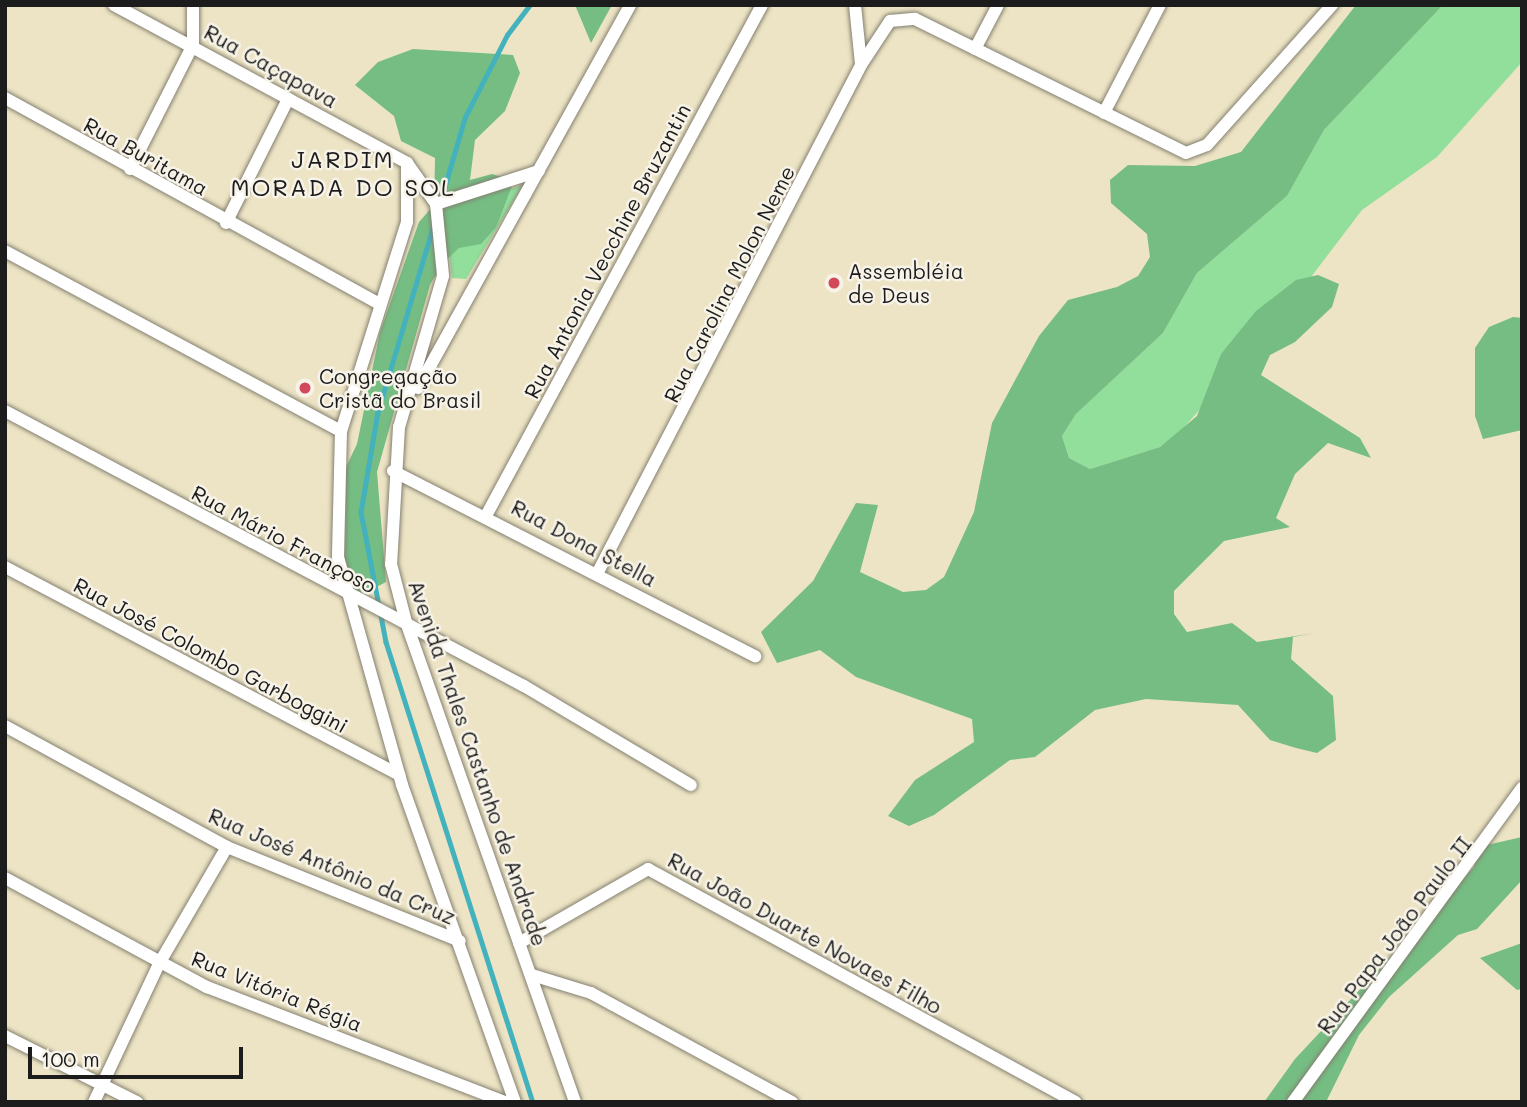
<!DOCTYPE html>
<html>
<head>
<meta charset="utf-8">
<style>
	body { margin:0 }
	#map { position:relative; width:1527px; height:1107px; overflow:hidden; background:#ede4c5; font-family:Mali,sans-serif }
	div>[style] { position:absolute }
	[style*='--x'] { left:calc(var(--x)*1px); top:calc(var(--y)*1px); width:calc(var(--w)*1px); rotate:calc(var(--a)*1deg) }
	.green>* { inset:0; background:#92de9b }
	.forest>* { inset:0; background:#75bd83 }
	.stream>* { height:4.5px; margin:-2.25px; padding:0 2.25px; transform-origin:2.25px; border-radius:2.25px; background:#43b2bd }
	.roads { filter:drop-shadow(0 0 2px #848070) drop-shadow(0 0 2px #848070) }
	.minor>* { height:12px; margin:-6px; padding:0 6px; transform-origin:6px; border-radius:6px; background:#fff }
	.dots>* { width:19px; height:19px; translate:-50% -50%; box-sizing:border-box; border:4px solid #f7f3e8; border-radius:50% }
	span { translate:-50% -50%; white-space:nowrap; text-align:center; line-height:1.15; -webkit-text-stroke:5px #f7f3e8; paint-order:stroke }
	.street-label { font-size:21px; color:#1c1c1c }
	.poi-label { font-size:21px; color:#1c1c1c }
	.left { translate:0 -50%; text-align:left }
	.quarter-label { font-size:24px; color:#1c1c1c; letter-spacing:2px }
	.frame { position:absolute; inset:0; border:7px solid #1c1c1c; pointer-events:none }
	.scale { position:absolute; left:28px; top:1047px; width:215px; height:32px; box-sizing:border-box; border:4px solid #1c1c1c; border-top:0; padding-left:9px; font-size:21px; line-height:24px; white-space:nowrap; color:#1c1c1c; -webkit-text-stroke:5px #f7f3e8; paint-order:stroke }
</style>
</head>
<body>
<div id="map">
	<div class="green">
		<i style="clip-path:polygon(1443px 5px,1522px 5px,1522px 62px,1437px 157px,1362px 210px,1311px 277px,1221px 354px,1210px 398px,1178px 434px,1160px 447px,1090px 469px,1069px 458px,1062px 436px,1076px 414px,1163px 333px,1197px 273px,1287px 196px,1324px 130px)"></i>
		<i style="clip-path:polygon(523px 185px,466px 279px,452px 278px,444px 209px)"></i>
	</div>
	<div class="forest">
		<i style="clip-path:polygon(575px 5px,612px 5px,591px 43px)"></i>
		<i style="clip-path:polygon(1356px 5px,1443px 5px,1324px 130px,1287px 196px,1197px 273px,1163px 333px,1076px 414px,1062px 436px,1069px 458px,1090px 469px,1160px 447px,1197px 416px,1221px 354px,1256px 311px,1296px 280px,1318px 275px,1339px 284px,1332px 307px,1295px 342px,1270px 355px,1261px 375px,1360px 438px,1371px 458px,1328px 443px,1295px 474px,1276px 518px,1290px 527px,1224px 541px,1174px 591px,1174px 614px,1187px 632px,1232px 623px,1257px 642px,1315px 633px,1293px 637px,1291px 659px,1333px 696px,1336px 740px,1317px 753px,1296px 748px,1270px 740px,1238px 705px,1146px 699px,1095px 710px,1035px 757px,1010px 760px,934px 815px,909px 826px,888px 816px,915px 780px,974px 742px,972px 719px,856px 677px,820px 650px,777px 663px,761px 632px,813px 581px,856px 503px,878px 505px,860px 572px,903px 592px,926px 590px,944px 577px,974px 512px,992px 423px,1039px 336px,1068px 300px,1117px 287px,1138px 276px,1150px 257px,1147px 234px,1111px 203px,1110px 180px,1128px 165px,1195px 166px,1241px 152px)"></i>
		<i style="clip-path:polygon(413px 49px,513px 55px,520px 73px,505px 111px,475px 140px,470px 180px,492px 174px,514px 181px,496px 227px,481px 244px,459px 248px,442px 264px,430px 285px,377px 472px,386px 582px,365px 593px,353px 590px,345px 562px,346px 467px,357px 444px,380px 332px,419px 222px,434px 205px,435px 158px,401px 141px,394px 116px,355px 85px,378px 62px)"></i>
		<i style="clip-path:polygon(1513px 317px,1522px 318px,1522px 430px,1483px 439px,1475px 416px,1475px 348px,1489px 327px)"></i>
		<i style="clip-path:polygon(1522px 837px,1522px 880px,1477px 929px,1458px 935px,1389px 997px,1359px 1035px,1326px 1102px,1264px 1102px,1295px 1059px,1474px 867px,1478px 847px)"></i>
		<i style="clip-path:polygon(1522px 943px,1522px 989px,1517px 990px,1480px 958px)"></i>
	</div>
	<div class="stream">
		<i style="--x:441;--y:199;--w:85;--a:-73.7"></i>
		<i style="--x:465;--y:117;--w:92;--a:-62.9"></i>
		<i style="--x:507;--y:35;--w:38;--a:-53"></i>
		<i style="--x:433;--y:228;--w:192;--a:106.6"></i>
		<i style="--x:378;--y:412;--w:101;--a:99.6"></i>
		<i style="--x:361;--y:512;--w:132;--a:79.1"></i>
		<i style="--x:386;--y:642;--w:483;--a:72.3"></i>
	</div>
	<div class="roads">
		<div class="minor">
			<i style="--x:114;--y:5;--w:333;--a:28.3"></i>
			<i style="--x:407;--y:163;--w:50;--a:54.7"></i>
			<i style="--x:436;--y:204;--w:72;--a:84.4"></i>
			<i style="--x:443;--y:276;--w:157;--a:106.2"></i>
			<i style="--x:399;--y:427;--w:137;--a:93.3"></i>
			<i style="--x:391;--y:564;--w:60;--a:75.5"></i>
			<i style="--x:406;--y:622;--w:509;--a:70.6"></i>
			<i style="--x:855;--y:5;--w:59;--a:84.2"></i>
			<i style="--x:975;--y:49;--w:50;--a:-62.4"></i>
			<i style="--x:5;--y:98;--w:428;--a:28.8"></i>
			<i style="--x:1104;--y:113;--w:122;--a:-62.6"></i>
			<i style="--x:407;--y:163;--w:59;--a:90"></i>
			<i style="--x:407;--y:222;--w:219;--a:107.5"></i>
			<i style="--x:341;--y:431;--w:126;--a:91.4"></i>
			<i style="--x:338;--y:557;--w:237;--a:74.3"></i>
			<i style="--x:402;--y:785;--w:337;--a:70.4"></i>
			<i style="--x:130;--y:169;--w:139;--a:-63.1"></i>
			<i style="--x:193;--y:45;--w:40;--a:-90"></i>
			<i style="--x:436;--y:204;--w:108;--a:-17.8"></i>
			<i style="--x:226;--y:223;--w:139;--a:-63.4"></i>
			<i style="--x:5;--y:251;--w:381;--a:28.2"></i>
			<i style="--x:418;--y:388;--w:438;--a:-61"></i>
			<i style="--x:5;--y:411;--w:587;--a:27.92"></i>
			<i style="--x:524;--y:686;--w:194;--a:30.7"></i>
			<i style="--x:393;--y:471;--w:407;--a:27.1"></i>
			<i style="--x:487;--y:514;--w:579;--a:-61.62"></i>
			<i style="--x:5;--y:567;--w:446;--a:27.8"></i>
			<i style="--x:598;--y:572;--w:571;--a:-62.58"></i>
			<i style="--x:861;--y:65;--w:53;--a:-56.6"></i>
			<i style="--x:890;--y:21;--w:25;--a:-5"></i>
			<i style="--x:915;--y:19;--w:302;--a:26.3"></i>
			<i style="--x:1186;--y:153;--w:22;--a:-21"></i>
			<i style="--x:1207;--y:145;--w:188;--a:-48.2"></i>
			<i style="--x:5;--y:726;--w:253;--a:28.6"></i>
			<i style="--x:227;--y:847;--w:251;--a:22"></i>
			<i style="--x:5;--y:878;--w:230;--a:28.4"></i>
			<i style="--x:207;--y:987;--w:319;--a:21.1"></i>
			<i style="--x:519;--y:943;--w:149;--a:-29.8"></i>
			<i style="--x:648;--y:869;--w:487;--a:28.6"></i>
			<i style="--x:532;--y:975;--w:62;--a:17"></i>
			<i style="--x:591;--y:993;--w:229;--a:28.5"></i>
			<i style="--x:5;--y:1036;--w:148;--a:26.6"></i>
			<i style="--x:94;--y:1102;--w:155;--a:-64.8"></i>
			<i style="--x:160;--y:962;--w:133;--a:-59.8"></i>
			<i style="--x:1293;--y:1102;--w:389;--a:-53.9"></i>
		</div>
	</div>
	<div class="dots">
		<i style="left:834px;top:283px;background:#d1495b"></i>
		<i style="left:305px;top:388px;background:#d1495b"></i>
	</div>
	<div class="street-label">
		<span style="left:271px;top:66px;rotate:29deg">Rua Caçapava</span>
		<span style="left:146px;top:156px;rotate:29deg">Rua Buritama</span>
		<span style="left:607px;top:251px;rotate:-62deg">Rua Antonia Vecchine Bruzantin</span>
		<span style="left:729px;top:284px;rotate:-63deg">Rua Carolina Molon Neme</span>
		<span style="left:284px;top:539px;rotate:28deg">Rua Mário Françoso</span>
		<span style="left:584px;top:543px;rotate:28deg">Rua Dona Stella</span>
		<span style="left:211px;top:655px;rotate:28deg">Rua José Colombo Garboggini</span>
		<span style="left:478px;top:763px;rotate:71deg">Avenida Thales Castanho de Andrade</span>
		<span style="left:332px;top:866px;rotate:23deg">Rua José Antônio da Cruz</span>
		<span style="left:805px;top:933px;rotate:29deg">Rua João Duarte Novaes Filho</span>
		<span style="left:1394px;top:935px;rotate:-53deg">Rua Papa João Paulo II</span>
		<span style="left:277px;top:991px;rotate:22deg">Rua Vitória Régia</span>
	</div>
	<div class="poi-label">
		<span class="left" style="left:848px;top:283px">Assembléia<br>de Deus</span>
		<span class="left" style="left:319px;top:388px">Congregação<br>Cristã do Brasil</span>
	</div>
	<div class="quarter-label">
		<span style="left:343px;top:173px">JARDIM<br>MORADA DO SOL</span>
	</div>
	<div class="frame"></div>
	<div class="scale">100 m</div>
</div>
</body>
</html>
